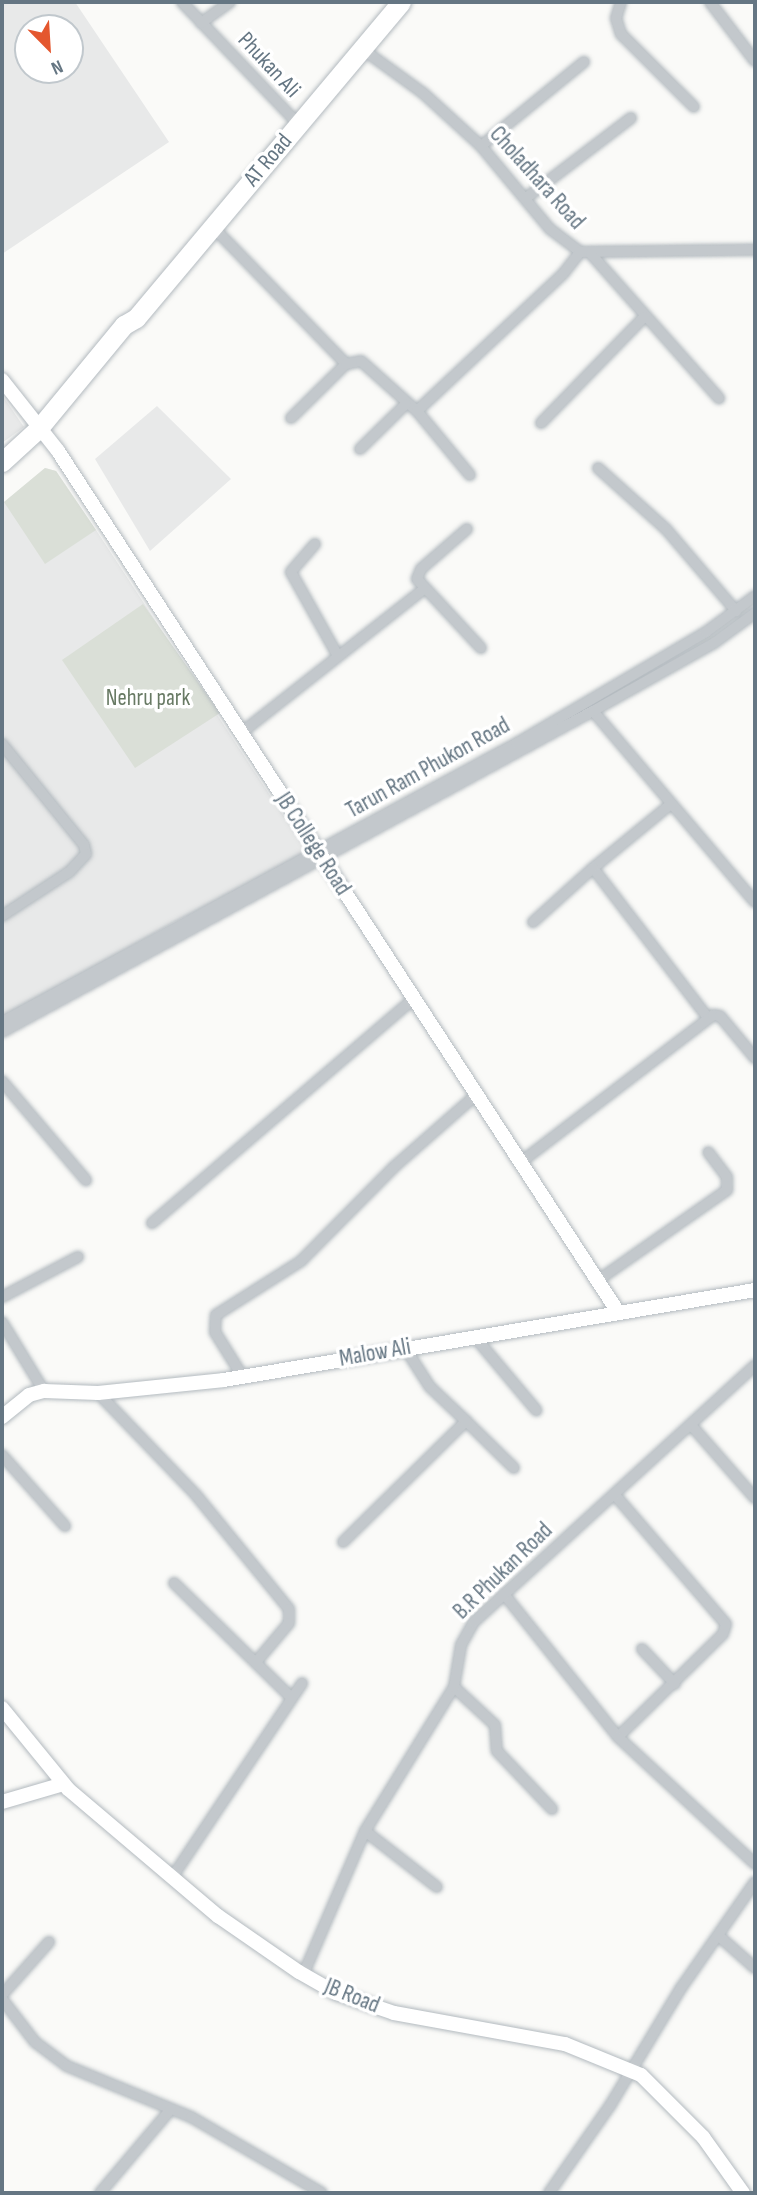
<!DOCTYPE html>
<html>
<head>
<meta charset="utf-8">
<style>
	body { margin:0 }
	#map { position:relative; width:757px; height:2195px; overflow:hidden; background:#fafaf8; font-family:"Sofia Sans Condensed",sans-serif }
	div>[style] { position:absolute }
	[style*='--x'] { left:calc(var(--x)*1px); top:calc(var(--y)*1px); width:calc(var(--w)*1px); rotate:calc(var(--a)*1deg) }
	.built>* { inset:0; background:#e8e9e9 }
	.green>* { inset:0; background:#dadfd7 }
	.roads { filter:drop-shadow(0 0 2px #b3babf) drop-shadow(0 0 2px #b3babf) }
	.street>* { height:10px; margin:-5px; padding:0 5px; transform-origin:5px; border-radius:5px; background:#c3c8cc }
	.secondary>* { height:14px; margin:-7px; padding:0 7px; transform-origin:7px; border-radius:7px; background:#fff }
	.highway>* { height:19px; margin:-9.5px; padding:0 9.5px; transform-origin:9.5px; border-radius:9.5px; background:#fff }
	span { translate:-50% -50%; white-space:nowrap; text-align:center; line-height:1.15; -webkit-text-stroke:7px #fff; paint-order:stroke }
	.street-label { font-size:23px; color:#657683 }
	.park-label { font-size:23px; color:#687a64 }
	.frame { position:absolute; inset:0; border:4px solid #657683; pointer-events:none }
	.north { position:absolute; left:14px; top:14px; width:70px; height:70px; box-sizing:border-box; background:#fff; border:2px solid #c1c8cd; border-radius:50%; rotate:156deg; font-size:19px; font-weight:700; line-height:28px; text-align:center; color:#657683 }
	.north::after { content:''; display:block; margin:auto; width:24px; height:32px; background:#e4572e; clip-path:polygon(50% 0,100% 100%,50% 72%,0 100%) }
</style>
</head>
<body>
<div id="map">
	<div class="built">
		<i style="clip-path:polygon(evenodd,2px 2px,75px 2px,169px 142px,2px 254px,2px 2px,28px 28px,70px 28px,70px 70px,28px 70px,28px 28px)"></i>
		<i style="clip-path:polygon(2px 395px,24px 427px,2px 443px)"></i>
		<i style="clip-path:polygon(157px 406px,231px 479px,150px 551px,95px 459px)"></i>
		<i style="clip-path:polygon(45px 468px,56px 471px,96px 530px,309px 855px,174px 922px,2px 1019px,2px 504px)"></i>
	</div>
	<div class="green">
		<i style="clip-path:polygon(45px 468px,56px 471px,96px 530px,45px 564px,4px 502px)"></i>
		<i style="clip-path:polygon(143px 604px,220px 713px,135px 768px,62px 660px)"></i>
	</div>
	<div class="roads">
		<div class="street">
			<i style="--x:182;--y:2;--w:168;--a:46.4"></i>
			<i style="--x:621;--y:2;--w:17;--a:107"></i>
			<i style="--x:616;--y:18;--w:17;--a:73"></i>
			<i style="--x:621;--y:34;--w:103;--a:45"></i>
			<i style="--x:710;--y:2;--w:74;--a:52.7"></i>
			<i style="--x:201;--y:23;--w:36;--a:-36"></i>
			<i style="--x:361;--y:48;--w:77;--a:36"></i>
			<i style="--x:423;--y:93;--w:79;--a:42.4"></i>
			<i style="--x:481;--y:146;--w:108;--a:50.3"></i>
			<i style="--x:550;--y:229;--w:38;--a:37"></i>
			<i style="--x:580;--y:252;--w:175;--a:-0.7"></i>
			<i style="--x:481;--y:146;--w:133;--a:-39.2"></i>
			<i style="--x:526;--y:198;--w:132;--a:-37.3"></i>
			<i style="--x:213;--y:227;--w:191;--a:45.8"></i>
			<i style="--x:591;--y:254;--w:193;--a:48.4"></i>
			<i style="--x:417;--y:411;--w:200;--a:-43.2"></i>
			<i style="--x:563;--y:274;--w:28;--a:-52"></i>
			<i style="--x:291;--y:418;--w:77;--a:-44.5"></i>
			<i style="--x:346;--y:364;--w:15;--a:-11"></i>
			<i style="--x:361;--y:361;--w:75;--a:41.8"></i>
			<i style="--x:417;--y:411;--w:83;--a:50.4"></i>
			<i style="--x:541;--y:423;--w:148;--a:-45.8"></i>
			<i style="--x:360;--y:449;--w:64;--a:-44.4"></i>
			<i style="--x:598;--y:468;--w:91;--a:41.9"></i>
			<i style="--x:666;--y:529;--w:108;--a:49.5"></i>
			<i style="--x:467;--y:529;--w:61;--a:139"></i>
			<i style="--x:421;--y:569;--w:11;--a:112"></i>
			<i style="--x:417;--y:579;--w:94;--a:47.2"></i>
			<i style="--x:315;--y:544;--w:37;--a:131"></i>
			<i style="--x:291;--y:572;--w:96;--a:60.8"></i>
			<i style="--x:593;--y:711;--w:250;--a:49.7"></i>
			<i style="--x:241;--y:733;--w:231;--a:-38.2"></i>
			<i style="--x:2;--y:744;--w:130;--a:50.9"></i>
			<i style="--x:84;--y:845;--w:9;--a:77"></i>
			<i style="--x:86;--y:854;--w:25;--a:133"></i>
			<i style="--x:69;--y:872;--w:80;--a:146.7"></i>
			<i style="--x:671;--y:804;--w:101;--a:140.6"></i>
			<i style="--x:593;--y:868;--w:189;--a:52.5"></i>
			<i style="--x:533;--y:922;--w:81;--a:-42"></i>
			<i style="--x:2;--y:1022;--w:586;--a:-28.45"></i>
			<i style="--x:517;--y:743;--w:219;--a:-30.4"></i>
			<i style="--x:706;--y:632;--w:61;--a:-36.3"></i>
			<i style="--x:2;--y:1032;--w:673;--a:-28.51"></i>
			<i style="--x:593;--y:711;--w:139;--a:-29.3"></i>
			<i style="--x:714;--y:643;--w:51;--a:-36.2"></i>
			<i style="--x:2;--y:1081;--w:130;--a:49.7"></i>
			<i style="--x:521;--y:1162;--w:242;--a:-37.4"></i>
			<i style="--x:713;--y:1015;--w:7;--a:8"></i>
			<i style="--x:720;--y:1016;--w:55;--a:50.2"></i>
			<i style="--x:152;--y:1223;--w:344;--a:-40.6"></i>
			<i style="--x:597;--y:1281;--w:159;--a:-35"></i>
			<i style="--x:727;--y:1190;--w:13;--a:-90"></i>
			<i style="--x:727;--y:1177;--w:31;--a:-127"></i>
			<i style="--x:2;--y:1297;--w:86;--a:-27.8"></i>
			<i style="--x:2;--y:1322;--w:81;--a:58.7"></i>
			<i style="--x:474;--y:1336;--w:97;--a:50"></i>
			<i style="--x:243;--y:1377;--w:53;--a:-121.9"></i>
			<i style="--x:215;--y:1332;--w:17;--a:-87"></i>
			<i style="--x:216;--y:1315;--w:101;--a:-32.4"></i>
			<i style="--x:301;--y:1261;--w:132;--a:-45.3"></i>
			<i style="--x:394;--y:1167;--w:109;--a:-41.3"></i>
			<i style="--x:98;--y:1393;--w:141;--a:46.1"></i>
			<i style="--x:196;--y:1495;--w:147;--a:50.8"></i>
			<i style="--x:289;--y:1609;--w:14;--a:90"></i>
			<i style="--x:289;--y:1623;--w:50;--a:130.1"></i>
			<i style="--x:466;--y:1421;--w:67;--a:44.4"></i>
			<i style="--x:691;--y:1425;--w:97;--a:48.8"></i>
			<i style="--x:2;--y:1455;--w:95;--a:48.4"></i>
			<i style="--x:615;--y:1495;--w:170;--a:49.3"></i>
			<i style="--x:726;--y:1624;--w:10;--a:107"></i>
			<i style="--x:723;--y:1634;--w:147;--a:135.6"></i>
			<i style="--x:343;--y:1542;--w:173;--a:-44.5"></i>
			<i style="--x:466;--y:1421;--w:50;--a:-136.6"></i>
			<i style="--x:430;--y:1387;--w:46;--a:-122.7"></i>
			<i style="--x:174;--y:1583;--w:163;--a:44.3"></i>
			<i style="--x:504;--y:1594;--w:183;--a:51.4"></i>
			<i style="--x:618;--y:1737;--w:187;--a:42.8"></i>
			<i style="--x:642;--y:1649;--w:48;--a:46.7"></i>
			<i style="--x:454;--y:1687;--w:56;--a:42.8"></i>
			<i style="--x:495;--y:1725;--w:26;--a:86"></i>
			<i style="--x:497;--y:1751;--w:80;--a:46.5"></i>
			<i style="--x:365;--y:1831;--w:91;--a:37.9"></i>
			<i style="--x:173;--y:1876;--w:232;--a:-56.2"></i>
			<i style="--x:719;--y:1936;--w:48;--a:41.6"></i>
			<i style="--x:303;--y:1975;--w:157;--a:-66.7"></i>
			<i style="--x:365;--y:1831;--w:169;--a:-58.3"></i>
			<i style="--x:454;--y:1687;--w:43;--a:-80.5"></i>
			<i style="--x:461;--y:1645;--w:26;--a:-61"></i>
			<i style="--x:474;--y:1622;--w:381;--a:-42.4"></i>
			<i style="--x:2;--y:1995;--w:71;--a:-48.4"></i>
			<i style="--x:2;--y:1999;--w:54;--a:52.5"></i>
			<i style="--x:35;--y:2042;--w:40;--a:37"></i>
			<i style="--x:67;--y:2066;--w:134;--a:22.4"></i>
			<i style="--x:191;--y:2117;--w:151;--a:30.1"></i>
			<i style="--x:100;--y:2193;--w:110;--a:-49.8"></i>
			<i style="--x:549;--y:2193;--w:108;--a:-55.1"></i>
			<i style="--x:611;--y:2104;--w:135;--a:-58.9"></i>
			<i style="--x:681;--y:1988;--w:129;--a:-55.1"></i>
		</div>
		<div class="secondary">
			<i style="--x:2;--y:380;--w:90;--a:51.7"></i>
			<i style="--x:58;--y:451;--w:1027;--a:56.96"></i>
			<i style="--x:2;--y:1417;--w:35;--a:-39"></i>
			<i style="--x:29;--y:1395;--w:16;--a:-15"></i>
			<i style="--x:44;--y:1391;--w:54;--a:2.1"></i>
			<i style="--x:98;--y:1393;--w:127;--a:-5.9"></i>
			<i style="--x:224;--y:1380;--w:539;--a:-9.62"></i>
			<i style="--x:2;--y:1708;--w:104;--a:50.8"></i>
			<i style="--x:68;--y:1789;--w:197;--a:40.3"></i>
			<i style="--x:218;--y:1916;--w:98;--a:34.7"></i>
			<i style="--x:299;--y:1972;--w:43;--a:29.6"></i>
			<i style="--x:336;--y:1993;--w:61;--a:19"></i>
			<i style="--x:394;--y:2013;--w:174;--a:10.3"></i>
			<i style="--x:565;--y:2044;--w:82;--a:22.2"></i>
			<i style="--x:641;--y:2075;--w:88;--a:45"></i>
			<i style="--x:703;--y:2137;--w:69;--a:54.5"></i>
			<i style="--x:2;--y:1802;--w:64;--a:-16.4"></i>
		</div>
		<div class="highway">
			<i style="--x:2;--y:462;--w:50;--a:-42.6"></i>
			<i style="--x:39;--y:428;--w:134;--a:-50.5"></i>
			<i style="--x:124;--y:325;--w:14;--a:-30"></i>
			<i style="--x:136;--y:318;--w:412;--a:-50"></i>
		</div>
	</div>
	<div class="street-label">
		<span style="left:269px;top:65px;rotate:47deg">Phukan Ali</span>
		<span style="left:268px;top:160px;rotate:-50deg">AT Road</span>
		<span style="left:537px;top:178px;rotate:48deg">Choladhara Road</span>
		<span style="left:428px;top:768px;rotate:-29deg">Tarun Ram Phukon Road</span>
		<span style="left:313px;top:844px;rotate:57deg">JB College Road</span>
		<span style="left:375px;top:1353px;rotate:-10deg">Malow Ali</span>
		<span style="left:503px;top:1571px;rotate:-44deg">B.R Phukan Road</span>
		<span style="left:352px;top:1996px;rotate:22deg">JB Road</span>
	</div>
	<div class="park-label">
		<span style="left:148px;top:698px">Nehru park</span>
	</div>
	<div class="frame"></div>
	<div class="north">N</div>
</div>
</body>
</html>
